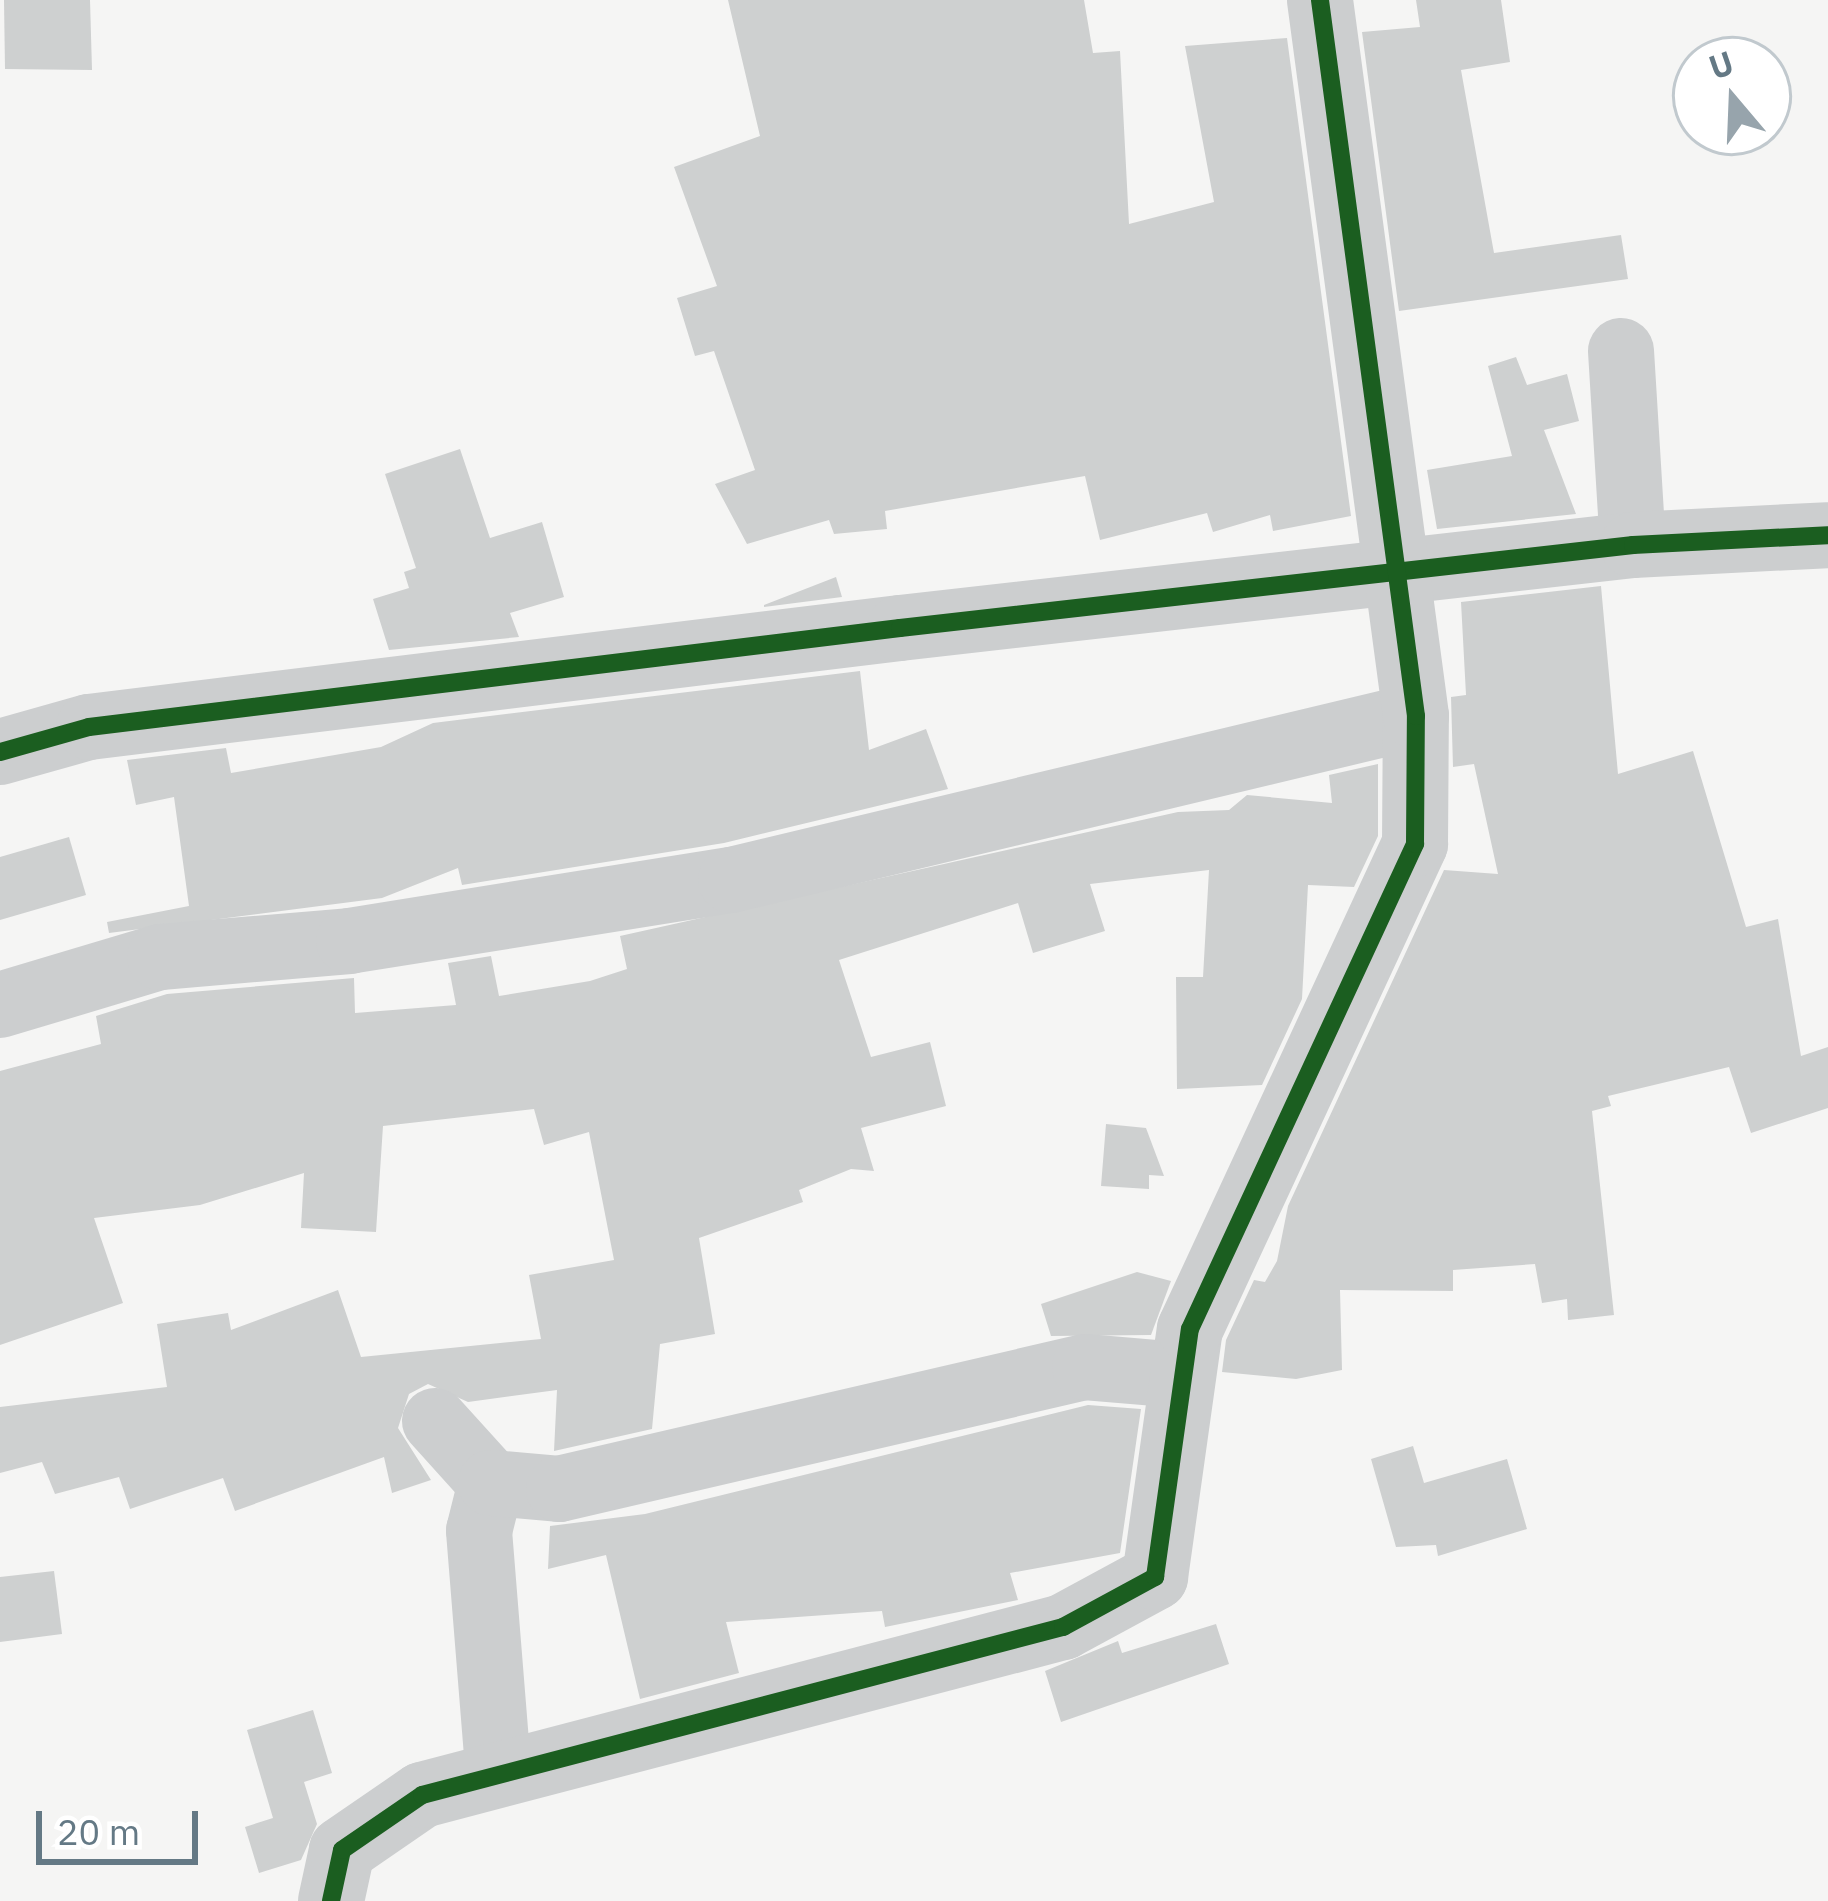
<!DOCTYPE html>
<html>
<head>
<meta charset="utf-8">
<style>
	body { margin:0 }
	#map { position:relative; width:1828px; height:1901px; overflow:hidden; background:#f5f5f4; font-family:"IBM Plex Sans",sans-serif }
	div>[style] { position:absolute }
	[style*='--x'] { left:calc(var(--x)*1px); top:calc(var(--y)*1px); width:calc(var(--w)*1px); rotate:calc(var(--a)*1deg) }
	.building>* { inset:0; background:#ced0d0 }
	.minor>* { height:66px; margin:-33px; padding:0 33px; transform-origin:33px; border-radius:33px; background:#cccecf }
	.cycleway>* { height:18px; margin:-9px; padding:0 9px; transform-origin:9px; border-radius:9px; background:#1b5e20 }
	span { translate:-50% -50%; white-space:nowrap; text-align:center; line-height:1.15; -webkit-text-stroke:12px #fff; paint-order:stroke }
	.north { position:absolute; left:1672px; top:36px; width:120px; height:120px; box-sizing:border-box; background:#fff; border:3px solid #c1c9ce; border-radius:50%; rotate:341deg; font-size:33px; font-weight:700; line-height:48px; text-align:center; color:#647985 }
	.north::after { content:''; display:block; margin:auto; width:42px; height:54px; background:#97a4ac; clip-path:polygon(50% 0,100% 100%,50% 72%,0 100%) }
	.scale { position:absolute; left:36px; top:1811px; width:162px; height:54px; box-sizing:border-box; border:6px solid #647985; border-top:0; padding-left:15px; font-size:36px; line-height:42px; white-space:nowrap; color:#647985; -webkit-text-stroke:9px #fff; paint-order:stroke }
</style>
</head>
<body>
<div id="map">
	<div class="building">
		<i style="clip-path:polygon(4px 0,90px 0,92px 70px,5px 69px)"></i>
		<i style="clip-path:polygon(728px 0,1084px 0,1093px 53px,1120px 51px,1129px 224px,1214px 202px,1185px 46px,1287px 38px,1351px 516px,1273px 531px,1270px 515px,1213px 532px,1207px 513px,1100px 540px,1085px 476px,885px 511px,887px 529px,834px 534px,829px 520px,747px 544px,715px 484px,755px 470px,714px 351px,695px 356px,677px 298px,717px 286px,674px 167px,760px 136px)"></i>
		<i style="clip-path:polygon(1416px 0,1501px 0,1510px 62px,1461px 70px,1494px 253px,1621px 235px,1628px 279px,1399px 311px,1362px 32px,1420px 27px)"></i>
		<i style="clip-path:polygon(1516px 357px,1527px 385px,1567px 374px,1579px 421px,1544px 430px,1576px 514px,1437px 529px,1427px 470px,1512px 456px,1488px 366px)"></i>
		<i style="clip-path:polygon(460px 449px,490px 538px,542px 522px,564px 597px,510px 613px,519px 637px,389px 650px,373px 599px,409px 588px,404px 572px,416px 568px,385px 474px)"></i>
		<i style="clip-path:polygon(836px 577px,842px 597px,764px 607px,764px 605px)"></i>
		<i style="clip-path:polygon(1601px 586px,1618px 774px,1693px 751px,1746px 927px,1778px 919px,1801px 1056px,1828px 1047px,1828px 1108px,1751px 1133px,1729px 1067px,1608px 1096px,1611px 1106px,1592px 1111px,1614px 1315px,1568px 1320px,1567px 1299px,1542px 1303px,1535px 1264px,1453px 1270px,1453px 1291px,1340px 1290px,1342px 1370px,1296px 1379px,1222px 1372px,1226px 1340px,1254px 1280px,1265px 1282px,1277px 1261px,1288px 1206px,1444px 870px,1498px 874px,1474px 764px,1453px 767px,1451px 697px,1466px 695px,1461px 602px)"></i>
		<i style="clip-path:polygon(860px 671px,869px 750px,926px 729px,948px 789px,724px 843px,462px 885px,458px 868px,382px 898px,109px 933px,107px 922px,189px 906px,174px 797px,136px 805px,127px 760px,226px 748px,231px 773px,381px 747px,433px 723px)"></i>
		<i style="clip-path:polygon(1378px 764px,1378px 836px,1354px 887px,1308px 885px,1302px 999px,1262px 1085px,1177px 1089px,1176px 977px,1203px 977px,1209px 870px,1090px 884px,1105px 931px,1033px 953px,1018px 903px,839px 960px,871px 1057px,930px 1042px,946px 1106px,861px 1128px,874px 1171px,851px 1169px,799px 1190px,803px 1202px,699px 1238px,715px 1334px,660px 1344px,652px 1429px,554px 1451px,557px 1390px,468px 1402px,428px 1384px,409px 1394px,398px 1428px,431px 1480px,392px 1493px,384px 1457px,235px 1511px,223px 1478px,130px 1509px,119px 1477px,55px 1494px,42px 1462px,0 1473px,0 1407px,167px 1387px,157px 1324px,228px 1313px,231px 1330px,338px 1290px,361px 1357px,541px 1339px,529px 1275px,614px 1260px,589px 1132px,544px 1145px,534px 1109px,383px 1126px,376px 1232px,301px 1228px,304px 1173px,200px 1205px,94px 1218px,123px 1303px,0 1345px,0 1071px,101px 1044px,96px 1016px,167px 994px,354px 978px,355px 1013px,456px 1005px,448px 963px,491px 956px,499px 996px,590px 981px,627px 969px,620px 936px,1178px 812px,1229px 810px,1247px 795px,1332px 803px,1329px 775px)"></i>
		<i style="clip-path:polygon(69px 837px,86px 895px,0 920px,0 857px)"></i>
		<i style="clip-path:polygon(1106px 1124px,1146px 1128px,1164px 1176px,1149px 1175px,1149px 1189px,1101px 1186px)"></i>
		<i style="clip-path:polygon(1137px 1272px,1171px 1281px,1151px 1335px,1051px 1336px,1041px 1304px)"></i>
		<i style="clip-path:polygon(1088px 1405px,1141px 1409px,1120px 1553px,1010px 1573px,1018px 1600px,885px 1627px,882px 1611px,726px 1622px,739px 1673px,640px 1699px,606px 1555px,548px 1569px,550px 1526px,645px 1514px)"></i>
		<i style="clip-path:polygon(1413px 1446px,1424px 1483px,1507px 1459px,1527px 1529px,1438px 1556px,1436px 1545px,1396px 1547px,1371px 1459px)"></i>
		<i style="clip-path:polygon(54px 1571px,62px 1634px,0 1642px,0 1577px)"></i>
		<i style="clip-path:polygon(1216px 1624px,1229px 1664px,1061px 1722px,1045px 1671px,1118px 1641px,1122px 1653px)"></i>
		<i style="clip-path:polygon(313px 1710px,332px 1773px,304px 1782px,317px 1824px,301px 1860px,259px 1873px,245px 1827px,273px 1818px,247px 1730px)"></i>
	</div>
	<div class="minor">
		<i style="--x:1621;--y:351;--w:194;--a:86.5"></i>
		<i style="--x:0;--y:752;--w:92;--a:-15.7"></i>
		<i style="--x:89;--y:727;--w:817;--a:-6.96"></i>
		<i style="--x:900;--y:628;--w:738;--a:-6.46"></i>
		<i style="--x:1633;--y:545;--w:195;--a:-2.9"></i>
		<i style="--x:0;--y:1005;--w:167;--a:-16.7"></i>
		<i style="--x:160;--y:957;--w:190;--a:-4.8"></i>
		<i style="--x:349;--y:941;--w:387;--a:-9.1"></i>
		<i style="--x:731;--y:880;--w:704;--a:-13.46"></i>
		<i style="--x:435;--y:1421;--w:84;--a:47.9"></i>
		<i style="--x:491;--y:1483;--w:49;--a:104"></i>
		<i style="--x:479;--y:1531;--w:237;--a:85.4"></i>
		<i style="--x:491;--y:1483;--w:68;--a:5"></i>
		<i style="--x:559;--y:1489;--w:540;--a:-13.06"></i>
		<i style="--x:1085;--y:1367;--w:93;--a:4.9"></i>
		<i style="--x:331;--y:1901;--w:52;--a:-77.8"></i>
		<i style="--x:342;--y:1850;--w:97;--a:-34.5"></i>
		<i style="--x:422;--y:1795;--w:663;--a:-14.69"></i>
		<i style="--x:1063;--y:1627;--w:105;--a:-28.5"></i>
		<i style="--x:1155;--y:1577;--w:250;--a:-82"></i>
		<i style="--x:1190;--y:1329;--w:535;--a:-65.11"></i>
		<i style="--x:1415;--y:844;--w:128;--a:-89.6"></i>
		<i style="--x:1416;--y:716;--w:722;--a:-97.64"></i>
	</div>
	<div class="cycleway">
		<i style="--x:0;--y:752;--w:92;--a:-15.7"></i>
		<i style="--x:89;--y:727;--w:817;--a:-6.96"></i>
		<i style="--x:900;--y:628;--w:738;--a:-6.46"></i>
		<i style="--x:1633;--y:545;--w:195;--a:-2.9"></i>
		<i style="--x:331;--y:1901;--w:52;--a:-77.8"></i>
		<i style="--x:342;--y:1850;--w:97;--a:-34.5"></i>
		<i style="--x:422;--y:1795;--w:663;--a:-14.69"></i>
		<i style="--x:1063;--y:1627;--w:105;--a:-28.5"></i>
		<i style="--x:1155;--y:1577;--w:250;--a:-82"></i>
		<i style="--x:1190;--y:1329;--w:535;--a:-65.11"></i>
		<i style="--x:1415;--y:844;--w:128;--a:-89.6"></i>
		<i style="--x:1416;--y:716;--w:722;--a:-97.64"></i>
	</div>
	<div class="north">U</div>
	<div class="scale">20 m</div>
</div>
</body>
</html>
